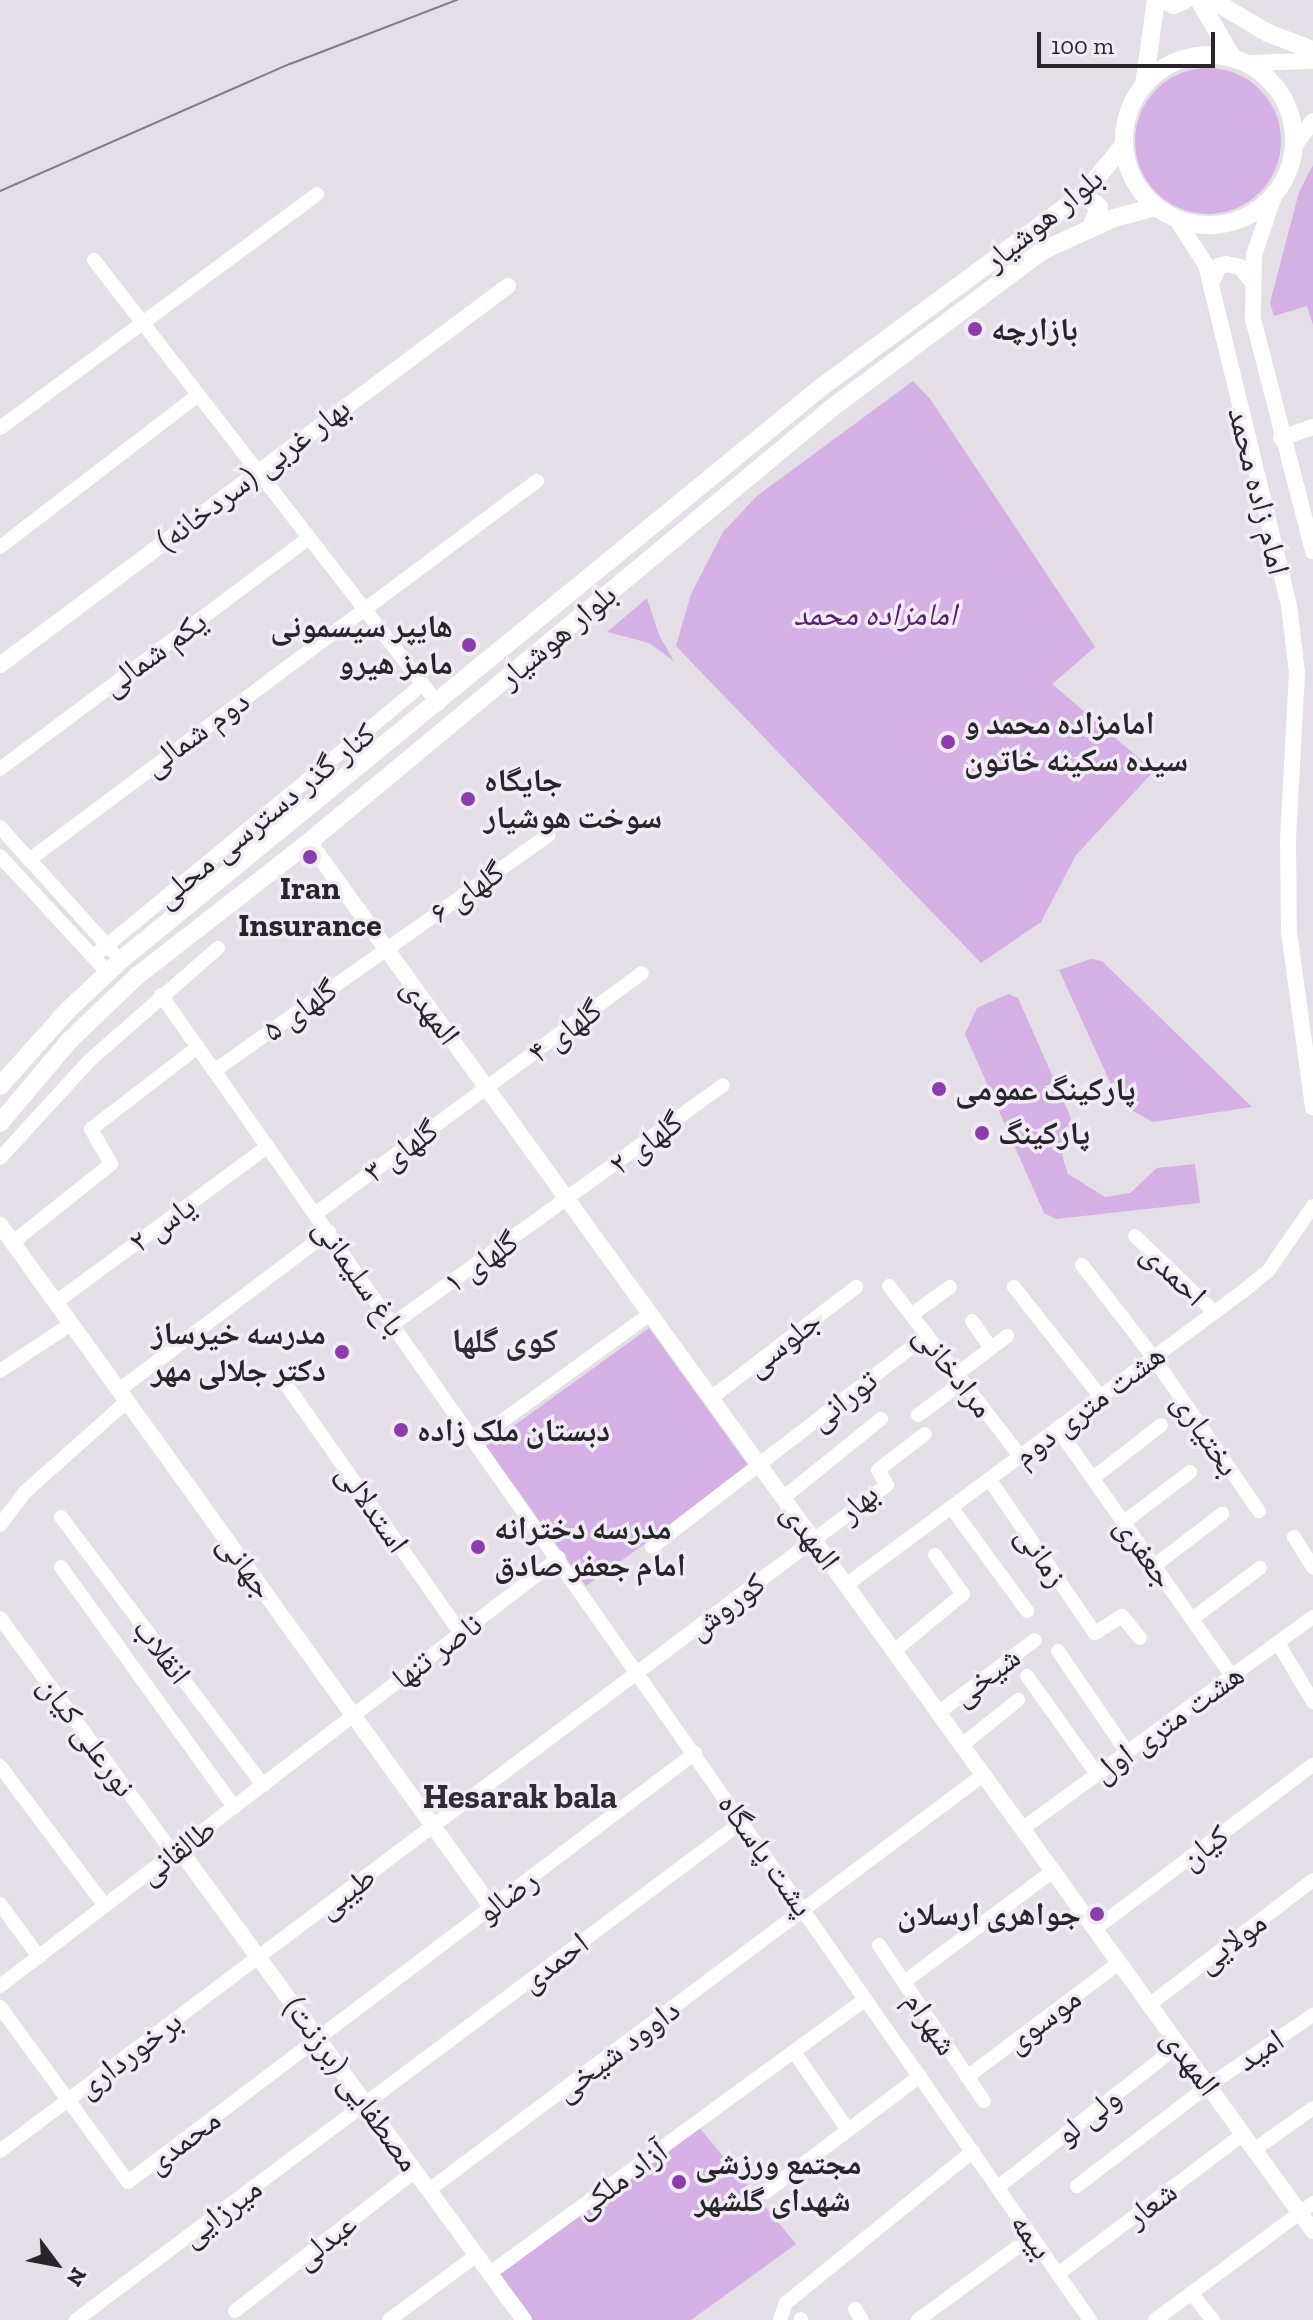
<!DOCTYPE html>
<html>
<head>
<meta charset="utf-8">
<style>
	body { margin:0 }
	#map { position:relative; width:1313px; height:2320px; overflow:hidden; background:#e4dee7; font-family:"Zilla Slab","Noto Naskh Arabic",serif }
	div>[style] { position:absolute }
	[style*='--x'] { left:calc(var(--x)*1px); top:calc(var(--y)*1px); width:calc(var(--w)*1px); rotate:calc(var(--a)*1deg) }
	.green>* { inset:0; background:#d4b0e5 }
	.round { border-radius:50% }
	.minor>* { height:14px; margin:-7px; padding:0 7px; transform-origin:7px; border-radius:7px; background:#fff }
	.tertiary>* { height:16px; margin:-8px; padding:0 8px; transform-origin:8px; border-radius:8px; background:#fff }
	.secondary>* { height:18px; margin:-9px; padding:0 9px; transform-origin:9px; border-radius:9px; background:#fff }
	.secondary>.ring { margin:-9px; padding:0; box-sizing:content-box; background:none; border:18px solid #fff; border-radius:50% }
	.tram>* { height:2px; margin:-1px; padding:0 1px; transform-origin:1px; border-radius:1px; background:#7f7b81 }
	.dots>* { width:22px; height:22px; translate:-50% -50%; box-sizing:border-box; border:4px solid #f1ebf5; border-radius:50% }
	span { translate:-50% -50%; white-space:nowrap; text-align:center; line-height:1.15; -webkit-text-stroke:7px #f1ebf5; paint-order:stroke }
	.street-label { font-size:32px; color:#272529 }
	.poi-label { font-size:32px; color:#272529; font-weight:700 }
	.left { translate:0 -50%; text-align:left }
	.right { translate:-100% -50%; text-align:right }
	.park-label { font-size:32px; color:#591c72; font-style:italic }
	.neighbourhood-label { font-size:34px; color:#302c32; font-weight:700 }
	.north { position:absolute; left:16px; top:2224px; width:80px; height:80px; -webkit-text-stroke:6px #f1ebf5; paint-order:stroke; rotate:122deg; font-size:22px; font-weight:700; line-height:32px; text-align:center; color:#272529 }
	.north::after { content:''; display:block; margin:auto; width:28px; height:36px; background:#272529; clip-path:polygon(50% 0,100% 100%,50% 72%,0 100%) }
	.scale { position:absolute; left:1037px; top:32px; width:178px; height:36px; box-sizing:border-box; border:4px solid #272529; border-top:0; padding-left:10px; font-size:24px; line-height:28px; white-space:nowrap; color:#272529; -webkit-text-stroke:6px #f1ebf5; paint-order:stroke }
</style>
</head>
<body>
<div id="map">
	<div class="green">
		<i class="round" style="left:1135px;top:68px;width:146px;height:146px"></i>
		<i style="clip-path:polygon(1313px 165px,1313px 325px,1307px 306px,1274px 316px,1270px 303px,1299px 192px)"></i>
		<i style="clip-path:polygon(913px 381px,931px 400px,1095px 647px,1052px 684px,1154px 771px,1076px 855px,1041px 922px,981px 963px,676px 646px,691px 594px,723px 532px,757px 496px)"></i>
		<i style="clip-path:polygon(647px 598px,659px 635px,674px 661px,649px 643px,607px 632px)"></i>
		<i style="clip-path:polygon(1091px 959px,1102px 961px,1252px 1107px,1153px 1122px,1120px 1104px,1059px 970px)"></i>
		<i style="clip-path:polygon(1008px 994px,1018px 998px,1071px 1118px,1062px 1155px,1068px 1174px,1105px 1197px,1130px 1193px,1157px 1168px,1195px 1164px,1200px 1203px,1056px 1219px,1044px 1213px,965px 1034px,977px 1008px)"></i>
		<i style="clip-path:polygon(649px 1328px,750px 1468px,586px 1586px,486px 1446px)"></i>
		<i style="clip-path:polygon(693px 2120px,796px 2244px,691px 2320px,529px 2320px,495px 2274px)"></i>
	</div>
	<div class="minor">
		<i style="--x:94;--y:260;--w:562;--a:52.23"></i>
		<i style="--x:0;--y:428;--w:394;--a:-36.4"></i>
		<i style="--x:0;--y:547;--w:250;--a:-37.5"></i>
		<i style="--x:0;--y:769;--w:386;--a:-36.8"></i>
		<i style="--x:0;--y:827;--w:167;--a:47.9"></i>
		<i style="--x:0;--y:856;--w:158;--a:47.3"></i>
		<i style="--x:29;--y:860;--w:634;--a:-36.73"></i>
		<i style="--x:93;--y:957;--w:428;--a:-39.6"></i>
		<i style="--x:161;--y:995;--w:1618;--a:54.96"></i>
		<i style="--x:214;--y:1071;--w:409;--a:-35.2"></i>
		<i style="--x:0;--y:1158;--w:133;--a:-47.4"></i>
		<i style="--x:90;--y:1060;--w:170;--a:-41.2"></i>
		<i style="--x:315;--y:1214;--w:406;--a:-36.4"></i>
		<i style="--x:1135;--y:1236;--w:110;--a:43.9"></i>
		<i style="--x:13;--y:1242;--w:125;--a:-38.5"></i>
		<i style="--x:111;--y:1164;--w:40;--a:-119.7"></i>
		<i style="--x:91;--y:1129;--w:135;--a:-37.5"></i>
		<i style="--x:1082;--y:1265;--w:116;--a:52.3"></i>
		<i style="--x:1153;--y:1357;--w:187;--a:55.5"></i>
		<i style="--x:889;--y:1286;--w:215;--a:52.4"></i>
		<i style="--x:1014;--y:1287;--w:139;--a:51.7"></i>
		<i style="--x:56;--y:1302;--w:263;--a:-36.3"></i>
		<i style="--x:911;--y:1315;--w:48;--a:-35.7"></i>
		<i style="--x:972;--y:1321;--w:33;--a:55"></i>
		<i style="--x:393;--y:1324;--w:407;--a:-35.9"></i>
		<i style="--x:0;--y:1371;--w:85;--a:-33.5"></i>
		<i style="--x:957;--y:1374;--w:63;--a:-37.2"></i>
		<i style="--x:285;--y:1383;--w:306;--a:54.9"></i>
		<i style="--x:119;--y:1390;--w:263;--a:-37"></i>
		<i style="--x:711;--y:1398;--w:183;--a:-37.4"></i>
		<i style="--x:918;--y:1415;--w:56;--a:-36.3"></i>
		<i style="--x:1057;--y:1428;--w:304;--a:54.8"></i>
		<i style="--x:476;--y:1440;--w:215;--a:-35.9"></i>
		<i style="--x:1093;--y:1478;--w:86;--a:-37.9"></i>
		<i style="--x:989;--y:1479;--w:187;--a:55.5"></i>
		<i style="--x:1095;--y:1633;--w:32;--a:-32"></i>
		<i style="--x:1122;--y:1616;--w:28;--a:51"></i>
		<i style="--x:783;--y:1498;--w:126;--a:-38.9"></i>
		<i style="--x:951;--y:1507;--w:129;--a:53.8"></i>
		<i style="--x:61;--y:1517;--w:336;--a:53"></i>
		<i style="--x:1124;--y:1522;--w:83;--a:-37.1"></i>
		<i style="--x:0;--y:1525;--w:41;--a:-52.9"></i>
		<i style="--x:25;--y:1492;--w:137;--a:-41.7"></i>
		<i style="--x:1294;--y:1537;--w:36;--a:58"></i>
		<i style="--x:652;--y:1547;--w:347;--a:-37.6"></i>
		<i style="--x:1154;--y:1566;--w:86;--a:-37.4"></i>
		<i style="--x:61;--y:1567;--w:296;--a:54.2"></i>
		<i style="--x:846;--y:1585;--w:493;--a:-36.5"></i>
		<i style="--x:1242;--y:1292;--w:33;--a:-39"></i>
		<i style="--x:1268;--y:1271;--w:79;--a:-55.3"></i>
		<i style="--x:0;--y:1618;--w:292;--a:53.6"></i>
		<i style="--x:1192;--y:1619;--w:85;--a:-36.9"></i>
		<i style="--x:1278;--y:1643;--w:69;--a:59.3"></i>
		<i style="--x:894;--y:1651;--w:89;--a:-39.6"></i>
		<i style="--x:963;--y:1594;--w:48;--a:-125.7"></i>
		<i style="--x:1058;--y:1651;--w:122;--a:55.7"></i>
		<i style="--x:1027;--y:1676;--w:120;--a:54.5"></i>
		<i style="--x:938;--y:1713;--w:121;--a:-37"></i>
		<i style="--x:962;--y:1745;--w:72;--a:-38.8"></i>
		<i style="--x:0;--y:1766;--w:175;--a:53.1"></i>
		<i style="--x:1022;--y:1829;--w:360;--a:-36.1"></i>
		<i style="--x:0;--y:1904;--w:66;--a:53.7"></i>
		<i style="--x:1095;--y:1929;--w:273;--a:-37"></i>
		<i style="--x:879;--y:1945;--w:188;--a:56.1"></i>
		<i style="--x:904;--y:1982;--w:186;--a:-36.7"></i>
		<i style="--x:0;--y:1986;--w:704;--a:-37.44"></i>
		<i style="--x:1149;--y:2005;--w:206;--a:-37.3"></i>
		<i style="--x:0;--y:2007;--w:217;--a:53.8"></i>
		<i style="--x:128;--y:2182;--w:711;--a:-37.11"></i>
		<i style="--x:794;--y:2052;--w:95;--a:55.3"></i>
		<i style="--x:967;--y:2077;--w:190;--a:-36.9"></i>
		<i style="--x:1254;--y:2150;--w:72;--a:-35.4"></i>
		<i style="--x:0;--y:2151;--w:1109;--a:-36.9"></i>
		<i style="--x:887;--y:1485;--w:17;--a:-121"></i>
		<i style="--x:878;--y:1470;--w:59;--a:-37.5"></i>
		<i style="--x:1077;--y:2186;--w:165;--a:-37.4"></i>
		<i style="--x:1208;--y:2086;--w:127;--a:-34.1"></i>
		<i style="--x:998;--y:2187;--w:230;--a:-38.1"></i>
		<i style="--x:429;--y:2190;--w:692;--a:-36.84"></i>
		<i style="--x:766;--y:2192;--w:193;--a:-37"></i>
		<i style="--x:490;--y:2273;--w:465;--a:-36.1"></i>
		<i style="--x:1058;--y:2274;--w:232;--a:-37.1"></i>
		<i style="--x:1191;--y:2293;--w:35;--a:51"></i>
		<i style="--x:855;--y:2309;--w:13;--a:58"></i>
		<i style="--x:235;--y:2311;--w:228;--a:-37.9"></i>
		<i style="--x:801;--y:2319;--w:1;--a:90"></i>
		<i style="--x:76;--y:2320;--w:833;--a:-36.8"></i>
		<i style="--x:389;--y:2320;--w:109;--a:-36.5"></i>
		<i style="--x:780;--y:2320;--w:18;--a:-71"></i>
		<i style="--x:786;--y:2303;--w:241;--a:-39.1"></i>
		<i style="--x:918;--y:2320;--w:122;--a:-36.3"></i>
		<i style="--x:1155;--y:2320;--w:197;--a:-36.5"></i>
	</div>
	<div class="tertiary">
		<i style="--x:1247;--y:63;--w:66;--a:-1.7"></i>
		<i style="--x:1294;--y:146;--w:31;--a:-53"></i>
		<i style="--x:1274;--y:196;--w:62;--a:108.7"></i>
		<i style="--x:1254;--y:255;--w:64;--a:90.9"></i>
		<i style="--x:1253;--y:319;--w:240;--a:75.5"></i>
		<i style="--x:1177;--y:220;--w:54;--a:57.2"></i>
		<i style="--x:1206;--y:265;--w:350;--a:76.3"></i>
		<i style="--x:1289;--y:605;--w:68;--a:83.3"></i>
		<i style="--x:1297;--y:673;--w:167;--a:93.1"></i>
		<i style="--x:1288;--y:840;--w:92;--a:89.4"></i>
		<i style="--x:1289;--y:932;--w:177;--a:82.2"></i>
		<i style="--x:1211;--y:284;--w:20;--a:-66"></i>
		<i style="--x:1219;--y:266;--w:7;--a:-16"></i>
		<i style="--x:1226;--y:264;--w:14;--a:12"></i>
		<i style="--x:1240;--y:267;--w:16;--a:50"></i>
		<i style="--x:1281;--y:438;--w:34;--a:-19"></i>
		<i style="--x:0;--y:665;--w:634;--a:-36.73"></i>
		<i style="--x:309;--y:842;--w:1714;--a:54.14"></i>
		<i style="--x:0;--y:1225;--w:842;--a:54.23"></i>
		<i style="--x:179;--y:1849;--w:584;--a:53.78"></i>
	</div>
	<div class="secondary">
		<i style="--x:1164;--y:0;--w:11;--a:27"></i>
		<i style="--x:1174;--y:5;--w:12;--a:-24"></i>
		<i style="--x:1199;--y:0;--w:66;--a:59.9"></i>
		<i style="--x:1212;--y:0;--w:65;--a:30.5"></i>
		<i style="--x:1268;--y:33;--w:48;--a:20.7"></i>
		<i class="ring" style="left:1124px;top:55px;width:152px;height:152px"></i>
		<i style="--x:1144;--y:85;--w:86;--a:-82"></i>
		<i style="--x:1083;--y:194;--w:21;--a:39"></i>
		<i style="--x:1099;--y:207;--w:22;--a:111"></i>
		<i style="--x:0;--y:1086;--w:102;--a:-48.2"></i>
		<i style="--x:68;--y:1010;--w:73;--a:-43.3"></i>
		<i style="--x:121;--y:960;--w:903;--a:-39.29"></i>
		<i style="--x:820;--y:388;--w:327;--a:-36.4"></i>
		<i style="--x:1083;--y:194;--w:64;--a:-50.1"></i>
		<i style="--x:0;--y:1123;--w:109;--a:-49.9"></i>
		<i style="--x:70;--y:1040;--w:93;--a:-43.7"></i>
		<i style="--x:137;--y:976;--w:218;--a:-37.9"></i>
		<i style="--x:309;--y:842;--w:681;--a:-39.7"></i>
		<i style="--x:833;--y:407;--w:263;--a:-36.7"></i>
		<i style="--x:1044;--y:250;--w:77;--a:-24.6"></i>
		<i style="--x:1114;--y:218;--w:43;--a:-14.7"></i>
	</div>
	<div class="tram">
		<i style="--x:0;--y:191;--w:317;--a:-23.7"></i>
		<i style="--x:290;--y:64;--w:179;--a:-21"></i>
	</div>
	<div class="dots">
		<i style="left:975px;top:329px;background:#8c3dad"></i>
		<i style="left:469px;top:645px;background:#8c3dad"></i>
		<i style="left:948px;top:742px;background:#8c3dad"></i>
		<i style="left:468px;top:799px;background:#8c3dad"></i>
		<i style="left:310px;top:857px;background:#8c3dad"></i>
		<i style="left:939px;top:1089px;background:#8c3dad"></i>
		<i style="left:982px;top:1133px;background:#8c3dad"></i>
		<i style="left:342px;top:1352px;background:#8c3dad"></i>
		<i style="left:401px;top:1430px;background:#8c3dad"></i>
		<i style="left:478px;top:1547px;background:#8c3dad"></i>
		<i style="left:1097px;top:1914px;background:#8c3dad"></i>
		<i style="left:679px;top:2182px;background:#8c3dad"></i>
	</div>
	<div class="street-label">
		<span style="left:1043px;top:219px;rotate:-39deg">بلوار هوشیار</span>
		<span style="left:253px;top:474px;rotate:-37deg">بهار غربی (سردخانه)</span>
		<span style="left:1259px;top:491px;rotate:76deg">امام زاده محمد</span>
		<span style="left:557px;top:636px;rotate:-40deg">بلوار هوشیار</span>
		<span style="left:154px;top:653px;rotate:-36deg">یکم شمالی</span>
		<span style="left:196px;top:733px;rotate:-36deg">دوم شمالی</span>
		<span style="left:265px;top:815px;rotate:-39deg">کنار گذر دسترسی محلی</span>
		<span style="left:467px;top:892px;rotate:-35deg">گلهای ۶</span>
		<span style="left:300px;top:1010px;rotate:-35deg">گلهای ۵</span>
		<span style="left:431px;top:1011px;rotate:54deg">المهدی</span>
		<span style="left:565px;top:1031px;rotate:-37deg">گلهای ۴</span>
		<span style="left:646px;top:1143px;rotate:-37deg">گلهای ۲</span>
		<span style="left:401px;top:1151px;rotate:-36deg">گلهای ۳</span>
		<span style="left:162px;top:1224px;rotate:-36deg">یاس ۲</span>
		<span style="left:481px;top:1262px;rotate:-35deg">گلهای ۱</span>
		<span style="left:1174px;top:1274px;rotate:44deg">احمدی</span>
		<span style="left:360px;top:1277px;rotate:55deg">باغ سلیمانی</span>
		<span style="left:783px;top:1343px;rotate:-38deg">جلوسی</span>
		<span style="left:954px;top:1371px;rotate:52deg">مرادخانی</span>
		<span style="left:843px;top:1400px;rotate:-38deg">تورانی</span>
		<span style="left:1089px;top:1405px;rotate:-37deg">هشت متری دوم</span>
		<span style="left:1206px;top:1434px;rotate:56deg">بختیاری</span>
		<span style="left:858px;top:1503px;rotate:-41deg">بهار</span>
		<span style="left:373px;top:1508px;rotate:55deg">استدلالی</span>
		<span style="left:811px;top:1536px;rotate:54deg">المهدی</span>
		<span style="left:1145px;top:1552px;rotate:55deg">جعفری</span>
		<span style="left:1042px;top:1556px;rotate:56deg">زمانی</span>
		<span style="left:246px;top:1566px;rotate:54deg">جهانی</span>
		<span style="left:726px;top:1606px;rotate:-37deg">کوروش</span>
		<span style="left:162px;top:1651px;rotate:53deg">انقلاب</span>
		<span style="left:437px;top:1651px;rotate:-37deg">ناصر تنها</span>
		<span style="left:986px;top:1676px;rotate:-37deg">شیخی</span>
		<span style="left:1168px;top:1723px;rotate:-36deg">هشت متری اول</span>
		<span style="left:87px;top:1736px;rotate:54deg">نورعلی کیان</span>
		<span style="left:1204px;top:1847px;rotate:-37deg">کیان</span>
		<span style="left:177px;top:1851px;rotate:-37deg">طالقانی</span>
		<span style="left:766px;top:1855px;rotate:55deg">پشت پاسگاه</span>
		<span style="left:346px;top:1892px;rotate:-37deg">طیبی</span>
		<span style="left:507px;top:1896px;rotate:-37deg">رضالو</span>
		<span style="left:1231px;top:1942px;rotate:-37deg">مولایی</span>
		<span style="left:554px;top:1962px;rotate:-37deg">احمدی</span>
		<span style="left:1043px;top:2020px;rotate:-37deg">موسوی</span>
		<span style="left:931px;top:2023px;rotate:56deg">شهرام</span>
		<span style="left:617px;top:2050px;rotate:-37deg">داوود شیخی</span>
		<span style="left:1260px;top:2050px;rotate:-34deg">امید</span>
		<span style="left:129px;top:2054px;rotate:-37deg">برخورداری</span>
		<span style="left:1191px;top:2062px;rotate:54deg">المهدی</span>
		<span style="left:352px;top:2084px;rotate:54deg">مصطفایی (برزنت)</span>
		<span style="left:1088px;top:2116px;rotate:-38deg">ولی لو</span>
		<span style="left:183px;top:2141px;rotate:-37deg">محمدی</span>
		<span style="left:620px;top:2179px;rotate:-36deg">آزاد ملکی</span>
		<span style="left:1151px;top:2204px;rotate:-37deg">شعار</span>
		<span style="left:221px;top:2212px;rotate:-37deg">میرزایی</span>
		<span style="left:1032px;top:2236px;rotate:55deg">بیمه</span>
		<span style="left:325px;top:2241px;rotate:-38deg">عبدلی</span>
	</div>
	<div class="poi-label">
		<span class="left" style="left:991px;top:329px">بازارچه</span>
		<span class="right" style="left:453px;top:645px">هایپر سیسمونی<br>مامز هیرو</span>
		<span class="left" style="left:964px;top:742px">امامزاده محمد و<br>سیده سکینه خاتون</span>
		<span class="left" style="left:484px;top:799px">جایگاه<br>سوخت هوشیار</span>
		<span style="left:310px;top:907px">Iran<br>Insurance</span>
		<span class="left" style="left:955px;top:1089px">پارکینگ عمومی</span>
		<span class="left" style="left:998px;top:1133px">پارکینگ</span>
		<span class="right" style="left:326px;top:1352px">مدرسه خیرساز<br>دکتر جلالی مهر</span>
		<span class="left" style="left:417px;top:1430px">دبستان ملک زاده</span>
		<span class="left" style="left:494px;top:1547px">مدرسه دخترانه<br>امام جعفر صادق</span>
		<span class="right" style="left:1081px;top:1914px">جواهری ارسلان</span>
		<span class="left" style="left:695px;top:2182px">مجتمع ورزشی<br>شهدای گلشهر</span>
	</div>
	<div class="park-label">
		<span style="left:875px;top:614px">امامزاده محمد</span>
	</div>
	<div class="neighbourhood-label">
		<span style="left:505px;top:1341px">کوی گلها</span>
		<span style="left:520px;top:1797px">Hesarak bala</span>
	</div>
	<div class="north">N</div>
	<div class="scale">100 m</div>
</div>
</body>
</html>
